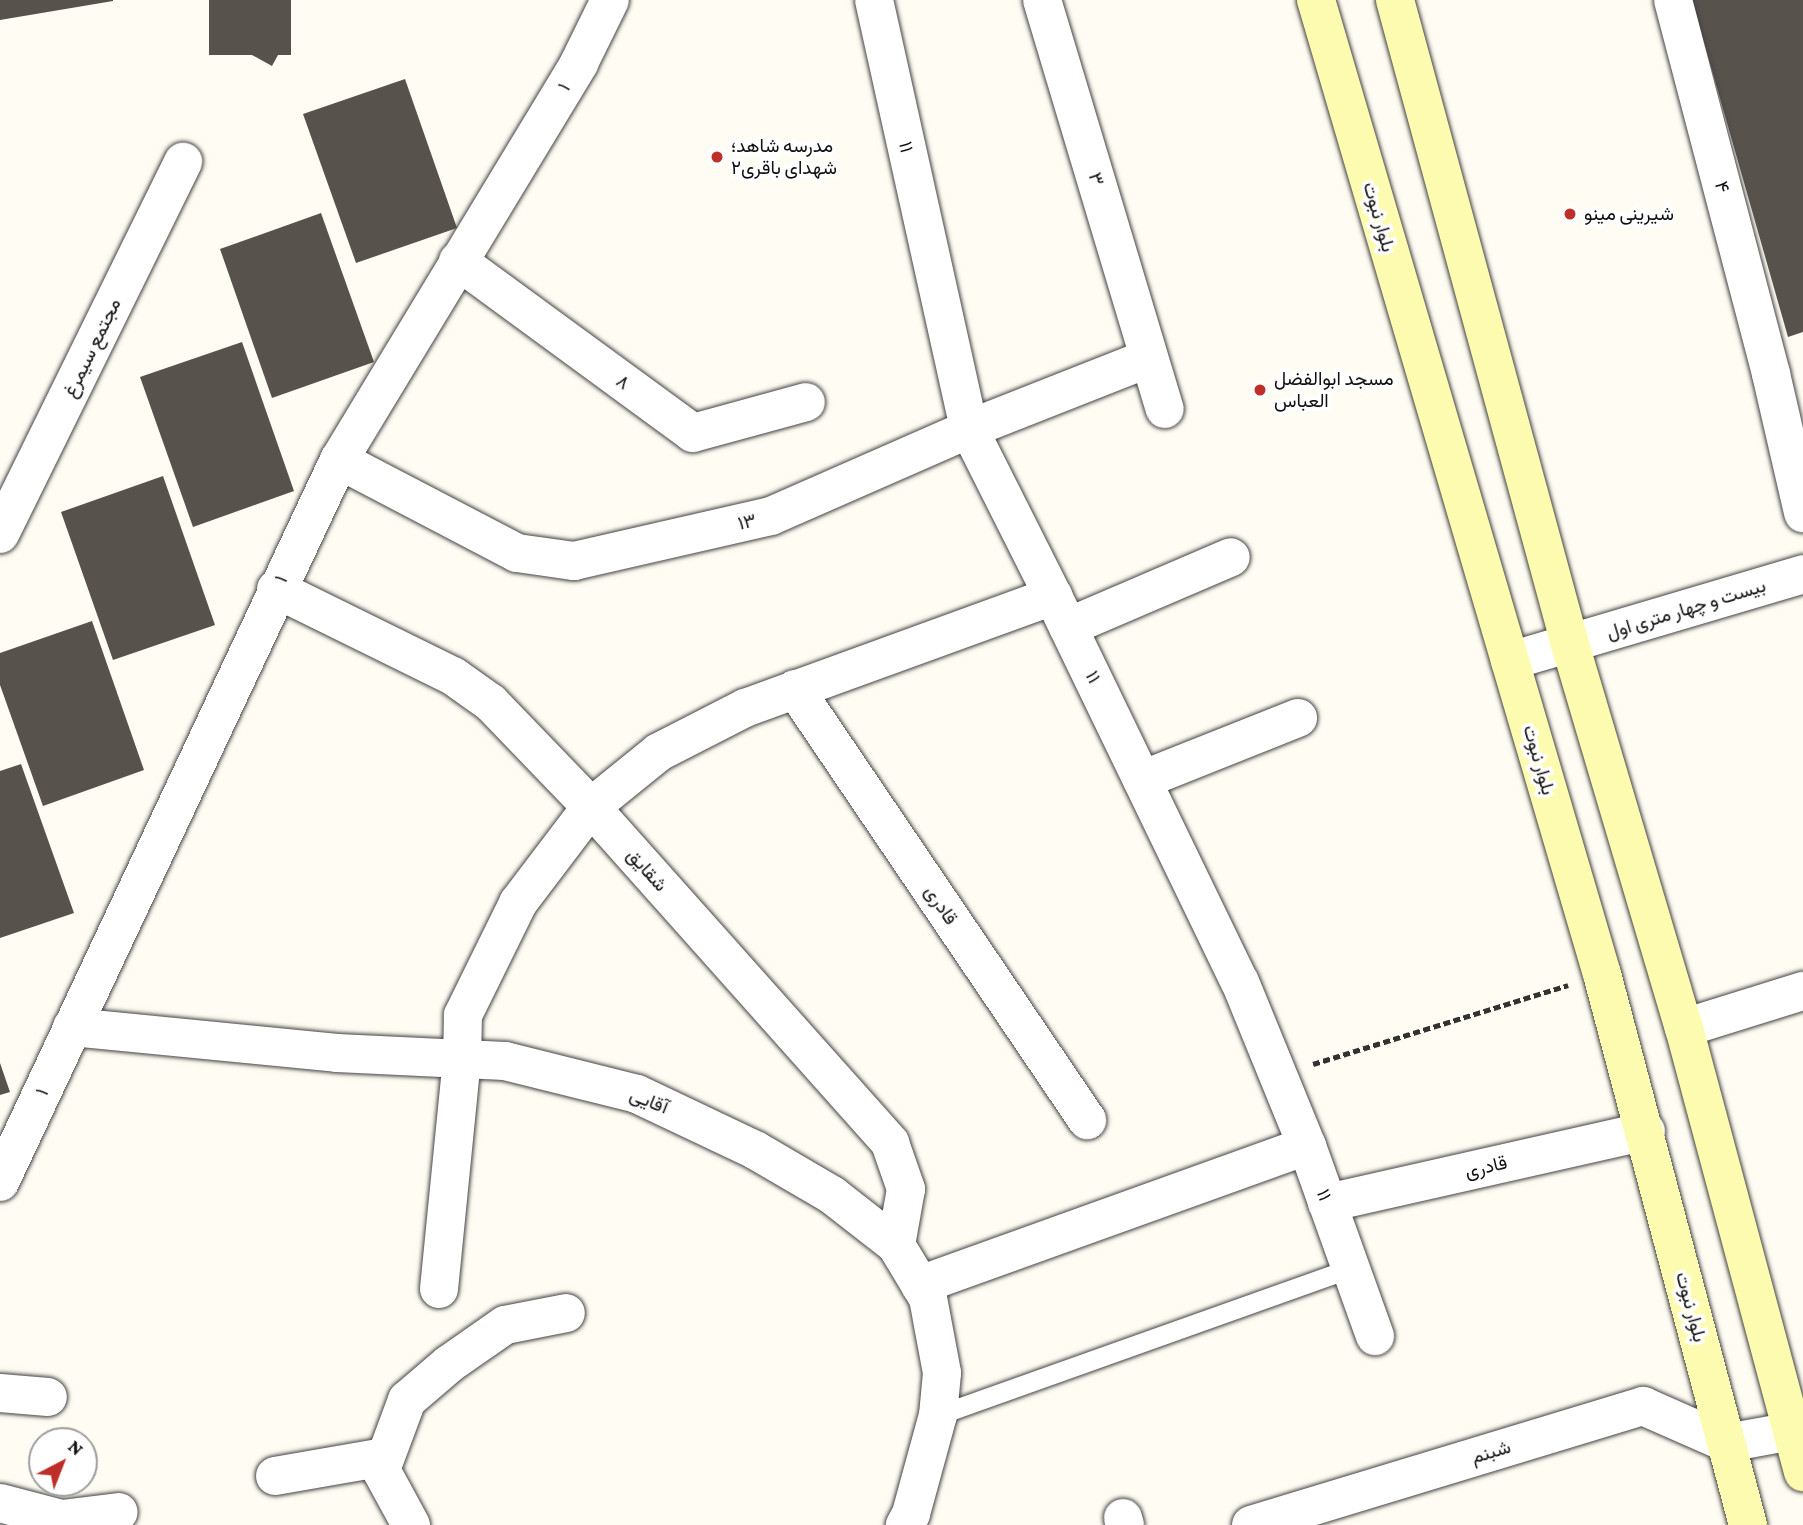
<!DOCTYPE html>
<html>
<head>
<meta charset="utf-8">
<style>
	body { margin:0 }
	#map { position:relative; width:1803px; height:1525px; overflow:hidden; background:#fffdf3; font-family:"Crimson Pro",Vazirmatn,serif }
	div>[style] { position:absolute }
	[style*='--x'] { left:calc(var(--x)*1px); top:calc(var(--y)*1px); width:calc(var(--w)*1px); rotate:calc(var(--a)*1deg) }
	.building>* { inset:0; background:#58524c }
	.path>* { height:4.5px; margin-top:-2.25px; transform-origin:0; background:repeating-linear-gradient(90deg,#323232 0 7px,transparent 0 10.5px) }
	.roads { filter:drop-shadow(0 0 2px #434343) drop-shadow(0 0 2px #434343) }
	.service>* { height:19px; margin:-9.5px; padding:0 9.5px; transform-origin:9.5px; border-radius:9.5px; background:#fff }
	.minor>* { height:38px; margin:-19px; padding:0 19px; transform-origin:19px; border-radius:19px; background:#fff }
	.tertiary>* { height:38px; margin:-19px; padding:0 19px; transform-origin:19px; border-radius:19px; background:#fff }
	.secondary>* { height:38px; margin:-19px; padding:0 19px; transform-origin:19px; border-radius:19px; background:#fdfbaf }
	.dots>* { width:19px; height:19px; translate:-50% -50%; box-sizing:border-box; border:4px solid #fff; border-radius:50% }
	span { translate:-50% -50%; white-space:nowrap; text-align:center; line-height:1.15; -webkit-text-stroke:7px #fff; paint-order:stroke }
	.street-label { font-size:19px; color:#101010 }
	.poi-label { font-size:19px; color:#101010 }
	.left { translate:0 -50%; text-align:left }
	.north { position:absolute; left:28px; top:1427px; width:70px; height:70px; box-sizing:border-box; background:#fff; border:2px solid #9f9f9f; border-radius:50%; rotate:42deg; font-size:19px; font-weight:700; line-height:28px; text-align:center; color:#101010 }
	.north::after { content:''; display:block; margin:auto; width:24px; height:32px; background:#bf2f29; clip-path:polygon(50% 0,100% 100%,50% 72%,0 100%) }
</style>
</head>
<body>
<div id="map">
	<div class="building">
		<i style="clip-path:polygon(0 0,113px 0,113px 1px,0 20px)"></i>
		<i style="clip-path:polygon(209px 0,291px 0,291px 55px,278px 55px,272px 66px,252px 55px,209px 55px)"></i>
		<i style="clip-path:polygon(1692px 0,1803px 0,1803px 332px,1788px 337px)"></i>
		<i style="clip-path:polygon(405px 79px,457px 228px,356px 263px,303px 114px)"></i>
		<i style="clip-path:polygon(321px 213px,374px 362px,272px 398px,220px 249px)"></i>
		<i style="clip-path:polygon(242px 342px,294px 491px,193px 527px,140px 377px)"></i>
		<i style="clip-path:polygon(163px 476px,215px 625px,113px 660px,61px 512px)"></i>
		<i style="clip-path:polygon(92px 621px,144px 770px,43px 806px,0 685px,0 653px)"></i>
		<i style="clip-path:polygon(21px 764px,74px 913px,0 938px,0 771px)"></i>
		<i style="clip-path:polygon(0 1063px,10px 1092px,0 1095px)"></i>
	</div>
	<div class="path">
		<i style="--x:1313;--y:1064;--w:267;--a:-17.2"></i>
	</div>
	<div class="roads">
		<div class="service">
			<i style="--x:938;--y:1415;--w:438;--a:-19.6"></i>
		</div>
		<div class="minor">
			<i style="--x:874;--y:0;--w:439;--a:77.5"></i>
			<i style="--x:969;--y:429;--w:187;--a:63.3"></i>
			<i style="--x:1053;--y:596;--w:429;--a:64.2"></i>
			<i style="--x:1240;--y:982;--w:177;--a:67.8"></i>
			<i style="--x:1307;--y:1146;--w:202;--a:70.3"></i>
			<i style="--x:1042;--y:0;--w:427;--a:73.3"></i>
			<i style="--x:1673;--y:0;--w:387;--a:75.3"></i>
			<i style="--x:1771;--y:374;--w:143;--a:77"></i>
			<i style="--x:458;--y:261;--w:291;--a:36.2"></i>
			<i style="--x:693;--y:433;--w:117;--a:-15.3"></i>
			<i style="--x:339;--y:460;--w:201;--a:27.6"></i>
			<i style="--x:517;--y:553;--w:58;--a:8"></i>
			<i style="--x:574;--y:561;--w:202;--a:-12.9"></i>
			<i style="--x:771;--y:516;--w:216;--a:-23.7"></i>
			<i style="--x:969;--y:429;--w:193;--a:-21.5"></i>
			<i style="--x:0;--y:534;--w:415;--a:-63.8"></i>
			<i style="--x:276;--y:589;--w:197;--a:26.2"></i>
			<i style="--x:453;--y:676;--w:47;--a:35.4"></i>
			<i style="--x:491;--y:703;--w:144;--a:46.1"></i>
			<i style="--x:591;--y:807;--w:450;--a:48.3"></i>
			<i style="--x:890;--y:1143;--w:49;--a:70.8"></i>
			<i style="--x:906;--y:1189;--w:57;--a:100.1"></i>
			<i style="--x:1068;--y:627;--w:177;--a:-23.2"></i>
			<i style="--x:795;--y:689;--w:521;--a:55.88"></i>
			<i style="--x:1142;--y:780;--w:168;--a:-21.7"></i>
			<i style="--x:72;--y:1027;--w:266;--a:5.6"></i>
			<i style="--x:337;--y:1053;--w:168;--a:2.7"></i>
			<i style="--x:505;--y:1061;--w:136;--a:14"></i>
			<i style="--x:637;--y:1094;--w:131;--a:25.4"></i>
			<i style="--x:755;--y:1150;--w:89;--a:30.3"></i>
			<i style="--x:832;--y:1195;--w:81;--a:38"></i>
			<i style="--x:896;--y:1245;--w:62;--a:58.9"></i>
			<i style="--x:928;--y:1298;--w:76;--a:79.4"></i>
			<i style="--x:942;--y:1373;--w:42;--a:95.4"></i>
			<i style="--x:938;--y:1415;--w:103;--a:105.3"></i>
			<i style="--x:911;--y:1514;--w:13;--a:119"></i>
			<i style="--x:1684;--y:1028;--w:125;--a:-17.3"></i>
			<i style="--x:0;--y:1182;--w:798;--a:-64.85"></i>
			<i style="--x:339;--y:460;--w:464;--a:-58.8"></i>
			<i style="--x:579;--y:63;--w:70;--a:-63.8"></i>
			<i style="--x:1327;--y:1203;--w:327;--a:-12.7"></i>
			<i style="--x:920;--y:1285;--w:411;--a:-19.8"></i>
			<i style="--x:439;--y:1289;--w:231;--a:-84.3"></i>
			<i style="--x:462;--y:1059;--w:44;--a:-88.7"></i>
			<i style="--x:463;--y:1015;--w:125;--a:-63.8"></i>
			<i style="--x:518;--y:903;--w:121;--a:-52.8"></i>
			<i style="--x:591;--y:807;--w:87;--a:-39"></i>
			<i style="--x:659;--y:752;--w:97;--a:-27.1"></i>
			<i style="--x:745;--y:708;--w:328;--a:-20"></i>
			<i style="--x:0;--y:1393;--w:48;--a:4.8"></i>
			<i style="--x:275;--y:1476;--w:111;--a:-9.9"></i>
			<i style="--x:0;--y:1503;--w:64;--a:14.5"></i>
			<i style="--x:62;--y:1519;--w:57;--a:-7"></i>
			<i style="--x:1123;--y:1518;--w:7;--a:74"></i>
			<i style="--x:411;--y:1525;--w:63;--a:-118.6"></i>
			<i style="--x:381;--y:1470;--w:75;--a:-69.6"></i>
			<i style="--x:407;--y:1400;--w:55;--a:-40.6"></i>
			<i style="--x:449;--y:1364;--w:68;--a:-34.9"></i>
			<i style="--x:505;--y:1325;--w:62;--a:-11.1"></i>
			<i style="--x:1251;--y:1525;--w:410;--a:-16.9"></i>
			<i style="--x:1643;--y:1406;--w:92;--a:23.8"></i>
		</div>
		<div class="tertiary">
			<i style="--x:1510;--y:661;--w:306;--a:-16.5"></i>
			<i style="--x:1727;--y:1443;--w:77;--a:-10.4"></i>
		</div>
		<div class="secondary">
			<i style="--x:1316;--y:0;--w:1015;--a:73.64"></i>
			<i style="--x:1602;--y:974;--w:570;--a:75.16"></i>
			<i style="--x:1395;--y:0;--w:667;--a:74.8"></i>
			<i style="--x:1570;--y:644;--w:401;--a:73.5"></i>
			<i style="--x:1684;--y:1028;--w:460;--a:75"></i>
		</div>
	</div>
	<div class="dots">
		<i style="left:717px;top:157px;background:#bf2f29"></i>
		<i style="left:1570px;top:214px;background:#bf2f29"></i>
		<i style="left:1260px;top:390px;background:#bf2f29"></i>
	</div>
	<div class="street-label">
		<span style="left:564px;top:87px;rotate:-59deg">۱</span>
		<span style="left:906px;top:147px;rotate:78deg">۱۱</span>
		<span style="left:1096px;top:179px;rotate:73deg">۳</span>
		<span style="left:1722px;top:187px;rotate:75deg">۴</span>
		<span style="left:1379px;top:217px;rotate:74deg">بلوار نبوت</span>
		<span style="left:92px;top:348px;rotate:-64deg">مجتمع سیمرغ</span>
		<span style="left:623px;top:382px;rotate:36deg">۸</span>
		<span style="left:747px;top:522px;rotate:-13deg">۱۳</span>
		<span style="left:281px;top:579px;rotate:-64deg">۱</span>
		<span style="left:1686px;top:609px;rotate:-17deg">بیست و چهار متری اول</span>
		<span style="left:1093px;top:677px;rotate:64deg">۱۱</span>
		<span style="left:1539px;top:760px;rotate:74deg">بلوار نبوت</span>
		<span style="left:647px;top:870px;rotate:48deg">شقایق</span>
		<span style="left:941px;top:905px;rotate:56deg">قادری</span>
		<span style="left:42px;top:1092px;rotate:-65deg">۱</span>
		<span style="left:649px;top:1101px;rotate:22deg">آقایی</span>
		<span style="left:1486px;top:1167px;rotate:-13deg">قادری</span>
		<span style="left:1324px;top:1195px;rotate:70deg">۱۱</span>
		<span style="left:1691px;top:1307px;rotate:75deg">بلوار نبوت</span>
		<span style="left:1491px;top:1452px;rotate:-17deg">شبنم</span>
	</div>
	<div class="poi-label">
		<span class="left" style="left:731px;top:157px">مدرسه شاهد؛<br>شهدای باقری۲</span>
		<span class="left" style="left:1584px;top:214px">شیرینی مینو</span>
		<span class="left" style="left:1274px;top:390px">مسجد ابوالفضل<br>العباس</span>
	</div>
	<div class="north">N</div>
</div>
</body>
</html>
